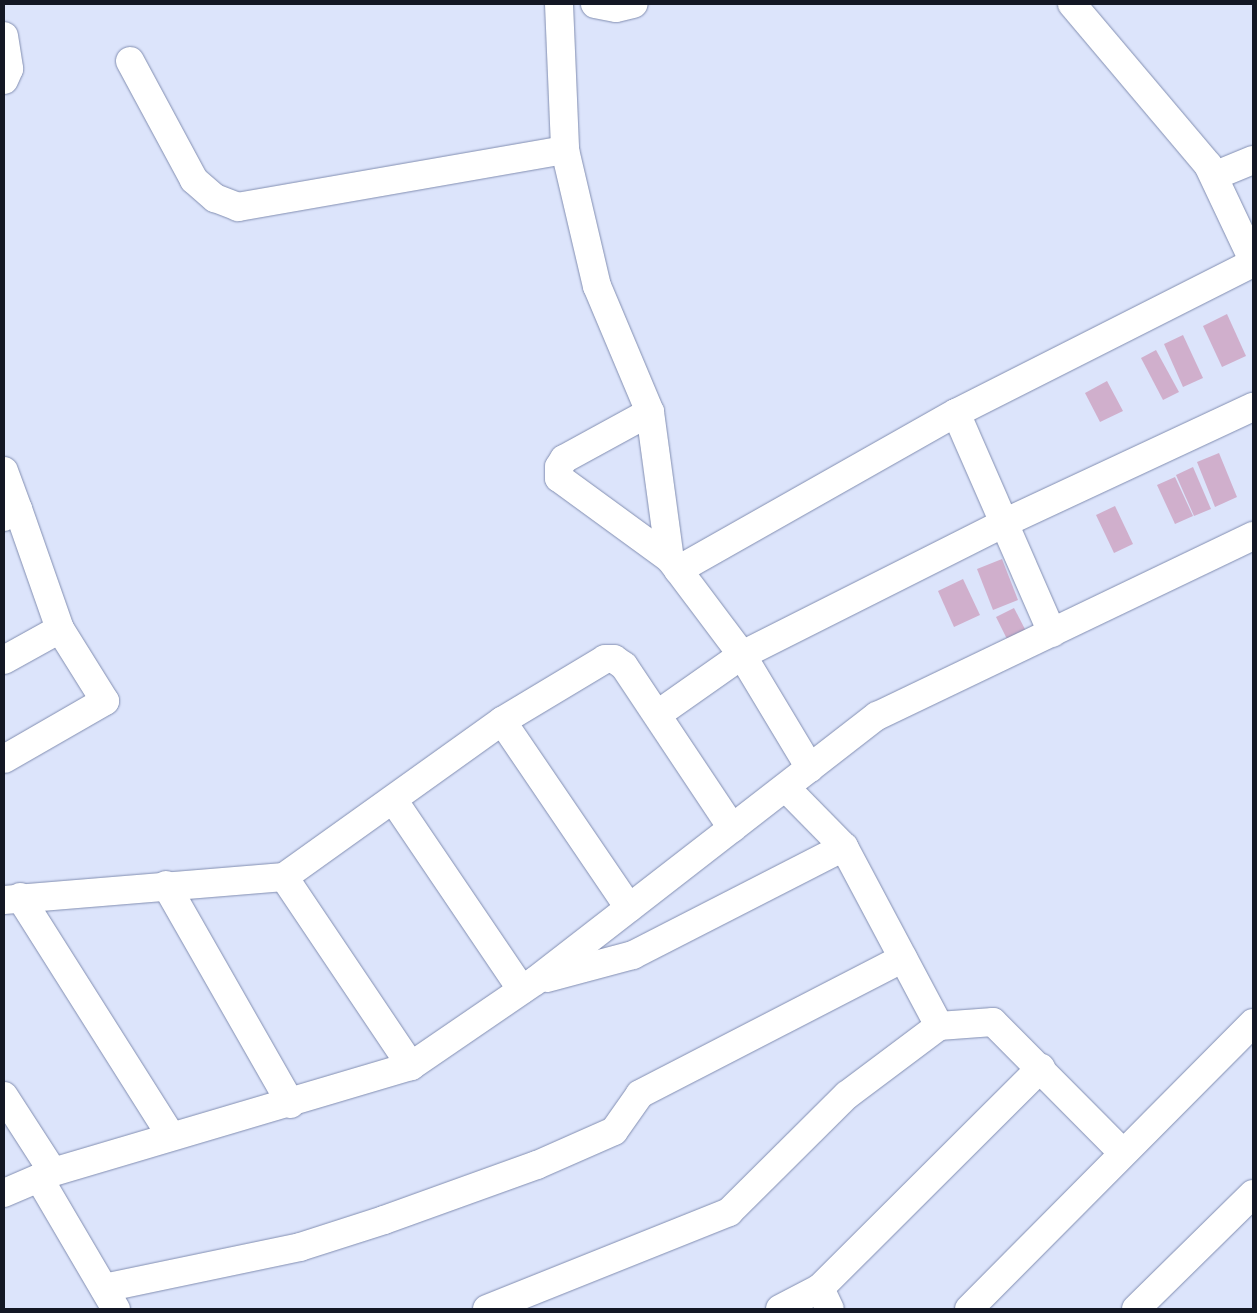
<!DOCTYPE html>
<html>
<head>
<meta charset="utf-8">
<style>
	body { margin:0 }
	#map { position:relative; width:1257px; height:1313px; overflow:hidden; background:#dce4fb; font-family:Karla,sans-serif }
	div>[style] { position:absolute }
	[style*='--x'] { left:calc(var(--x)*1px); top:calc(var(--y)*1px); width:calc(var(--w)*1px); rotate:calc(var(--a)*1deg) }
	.building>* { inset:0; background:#d0afcc }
	.roads { filter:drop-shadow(0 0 1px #828eb1) drop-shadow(0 0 1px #828eb1) }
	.minor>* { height:28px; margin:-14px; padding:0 14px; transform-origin:14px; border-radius:14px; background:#fff }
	span { translate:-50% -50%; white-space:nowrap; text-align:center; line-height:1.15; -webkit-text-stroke:4.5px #dce4fb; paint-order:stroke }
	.frame { position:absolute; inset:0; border:5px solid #131724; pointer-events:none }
</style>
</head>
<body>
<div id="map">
	<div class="building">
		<i style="clip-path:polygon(1227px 314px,1246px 356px,1222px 367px,1203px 326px)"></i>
		<i style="clip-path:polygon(1183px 335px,1203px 378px,1183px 387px,1164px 344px)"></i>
		<i style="clip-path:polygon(1156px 350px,1179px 392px,1163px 400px,1141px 358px)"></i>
		<i style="clip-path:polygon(1107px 381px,1123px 411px,1100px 422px,1085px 393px)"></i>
		<i style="clip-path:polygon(1219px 453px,1237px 497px,1215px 507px,1197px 462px)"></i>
		<i style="clip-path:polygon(1193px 467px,1211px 509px,1194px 516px,1176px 475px)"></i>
		<i style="clip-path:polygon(1175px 477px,1193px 516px,1175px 524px,1157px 485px)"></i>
		<i style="clip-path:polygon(1115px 506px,1133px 544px,1114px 553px,1096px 515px)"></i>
		<i style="clip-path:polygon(1002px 559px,1018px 600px,993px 610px,977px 569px)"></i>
		<i style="clip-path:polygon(963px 579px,980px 615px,954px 627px,938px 591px)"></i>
		<i style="clip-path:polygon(1014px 608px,1029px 637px,1011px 647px,996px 617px)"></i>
	</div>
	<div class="roads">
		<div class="minor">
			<i style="--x:559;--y:4;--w:146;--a:87.6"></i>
			<i style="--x:565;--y:150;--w:140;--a:76.8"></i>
			<i style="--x:597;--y:286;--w:137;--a:67.2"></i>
			<i style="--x:650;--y:412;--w:98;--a:151.3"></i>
			<i style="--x:564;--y:459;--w:9;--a:122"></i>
			<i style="--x:559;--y:467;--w:11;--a:90"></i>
			<i style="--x:559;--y:478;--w:137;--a:36.1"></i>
			<i style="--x:670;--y:559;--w:120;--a:53.1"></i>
			<i style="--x:742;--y:655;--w:132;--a:59"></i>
			<i style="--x:595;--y:4;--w:21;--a:11"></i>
			<i style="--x:616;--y:8;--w:18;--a:-13"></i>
			<i style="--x:1072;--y:4;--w:211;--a:49.8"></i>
			<i style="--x:1208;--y:165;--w:105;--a:64.7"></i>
			<i style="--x:4;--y:36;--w:33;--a:81"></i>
			<i style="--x:9;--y:69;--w:12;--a:114"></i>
			<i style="--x:130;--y:61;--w:135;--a:61.7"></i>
			<i style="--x:194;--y:180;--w:28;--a:41"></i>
			<i style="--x:215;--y:198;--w:25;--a:21"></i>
			<i style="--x:238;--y:207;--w:332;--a:-9.9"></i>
			<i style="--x:1214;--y:176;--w:42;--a:-22.3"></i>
			<i style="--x:650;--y:412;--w:148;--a:82.3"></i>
			<i style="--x:956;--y:413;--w:240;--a:66.4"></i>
			<i style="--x:4;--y:471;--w:40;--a:69.8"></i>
			<i style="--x:4;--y:517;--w:16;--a:-30"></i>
			<i style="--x:18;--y:509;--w:127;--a:70.7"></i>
			<i style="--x:60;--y:629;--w:85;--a:58"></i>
			<i style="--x:105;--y:701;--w:116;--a:150.1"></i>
			<i style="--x:678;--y:570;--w:319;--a:-29.5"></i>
			<i style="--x:956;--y:413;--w:333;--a:-26.8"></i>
			<i style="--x:4;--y:660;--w:64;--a:-29"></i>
			<i style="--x:658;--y:714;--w:103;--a:-35.1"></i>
			<i style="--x:742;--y:655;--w:293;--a:-26.7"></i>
			<i style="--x:1004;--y:523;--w:275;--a:-25"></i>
			<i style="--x:502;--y:721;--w:226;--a:55.8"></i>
			<i style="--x:787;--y:789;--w:81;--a:45.5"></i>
			<i style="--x:844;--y:847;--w:203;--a:62"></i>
			<i style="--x:394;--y:801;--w:228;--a:55.9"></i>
			<i style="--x:284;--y:877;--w:228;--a:56.1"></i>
			<i style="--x:166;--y:885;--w:252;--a:60.3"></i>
			<i style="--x:20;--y:897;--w:283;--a:57.7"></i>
			<i style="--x:4;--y:900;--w:281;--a:-4.7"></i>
			<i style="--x:284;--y:877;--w:268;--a:-35.6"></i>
			<i style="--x:502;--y:721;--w:120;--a:-31"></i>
			<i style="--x:605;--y:659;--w:9;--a:0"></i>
			<i style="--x:614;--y:659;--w:12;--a:35"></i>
			<i style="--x:624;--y:666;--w:195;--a:56.3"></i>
			<i style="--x:547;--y:978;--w:89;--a:-15"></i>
			<i style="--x:633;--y:955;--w:237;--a:-27.1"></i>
			<i style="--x:4;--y:1096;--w:90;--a:57.2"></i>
			<i style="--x:39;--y:1178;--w:152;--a:59.6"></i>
			<i style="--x:4;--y:1193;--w:53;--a:-23.2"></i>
			<i style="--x:53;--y:1172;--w:373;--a:-16.5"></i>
			<i style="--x:411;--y:1066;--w:150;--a:-34.4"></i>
			<i style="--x:535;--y:981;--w:433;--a:-37.8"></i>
			<i style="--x:877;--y:716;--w:417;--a:-25.6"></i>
			<i style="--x:104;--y:1288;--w:200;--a:-11.8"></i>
			<i style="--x:300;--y:1247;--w:88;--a:-17.8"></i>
			<i style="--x:384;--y:1220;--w:163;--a:-19.8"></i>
			<i style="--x:537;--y:1165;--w:84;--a:-23.8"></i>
			<i style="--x:614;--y:1131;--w:45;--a:-54.9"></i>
			<i style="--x:640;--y:1094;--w:296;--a:-27.3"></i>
			<i style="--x:820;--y:1288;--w:23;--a:65"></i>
			<i style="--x:487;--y:1309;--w:261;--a:-21.8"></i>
			<i style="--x:729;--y:1212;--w:166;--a:-44.8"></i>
			<i style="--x:847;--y:1095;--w:115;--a:-36.9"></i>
			<i style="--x:939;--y:1026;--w:54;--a:-4.2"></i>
			<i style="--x:993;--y:1022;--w:183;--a:45.2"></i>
			<i style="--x:780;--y:1309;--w:45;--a:-27.7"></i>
			<i style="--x:820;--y:1288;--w:312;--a:-44.9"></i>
			<i style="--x:969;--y:1309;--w:403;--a:-45.2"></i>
			<i style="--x:1136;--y:1309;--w:164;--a:-44.5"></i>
		</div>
	</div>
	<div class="frame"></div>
</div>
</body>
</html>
